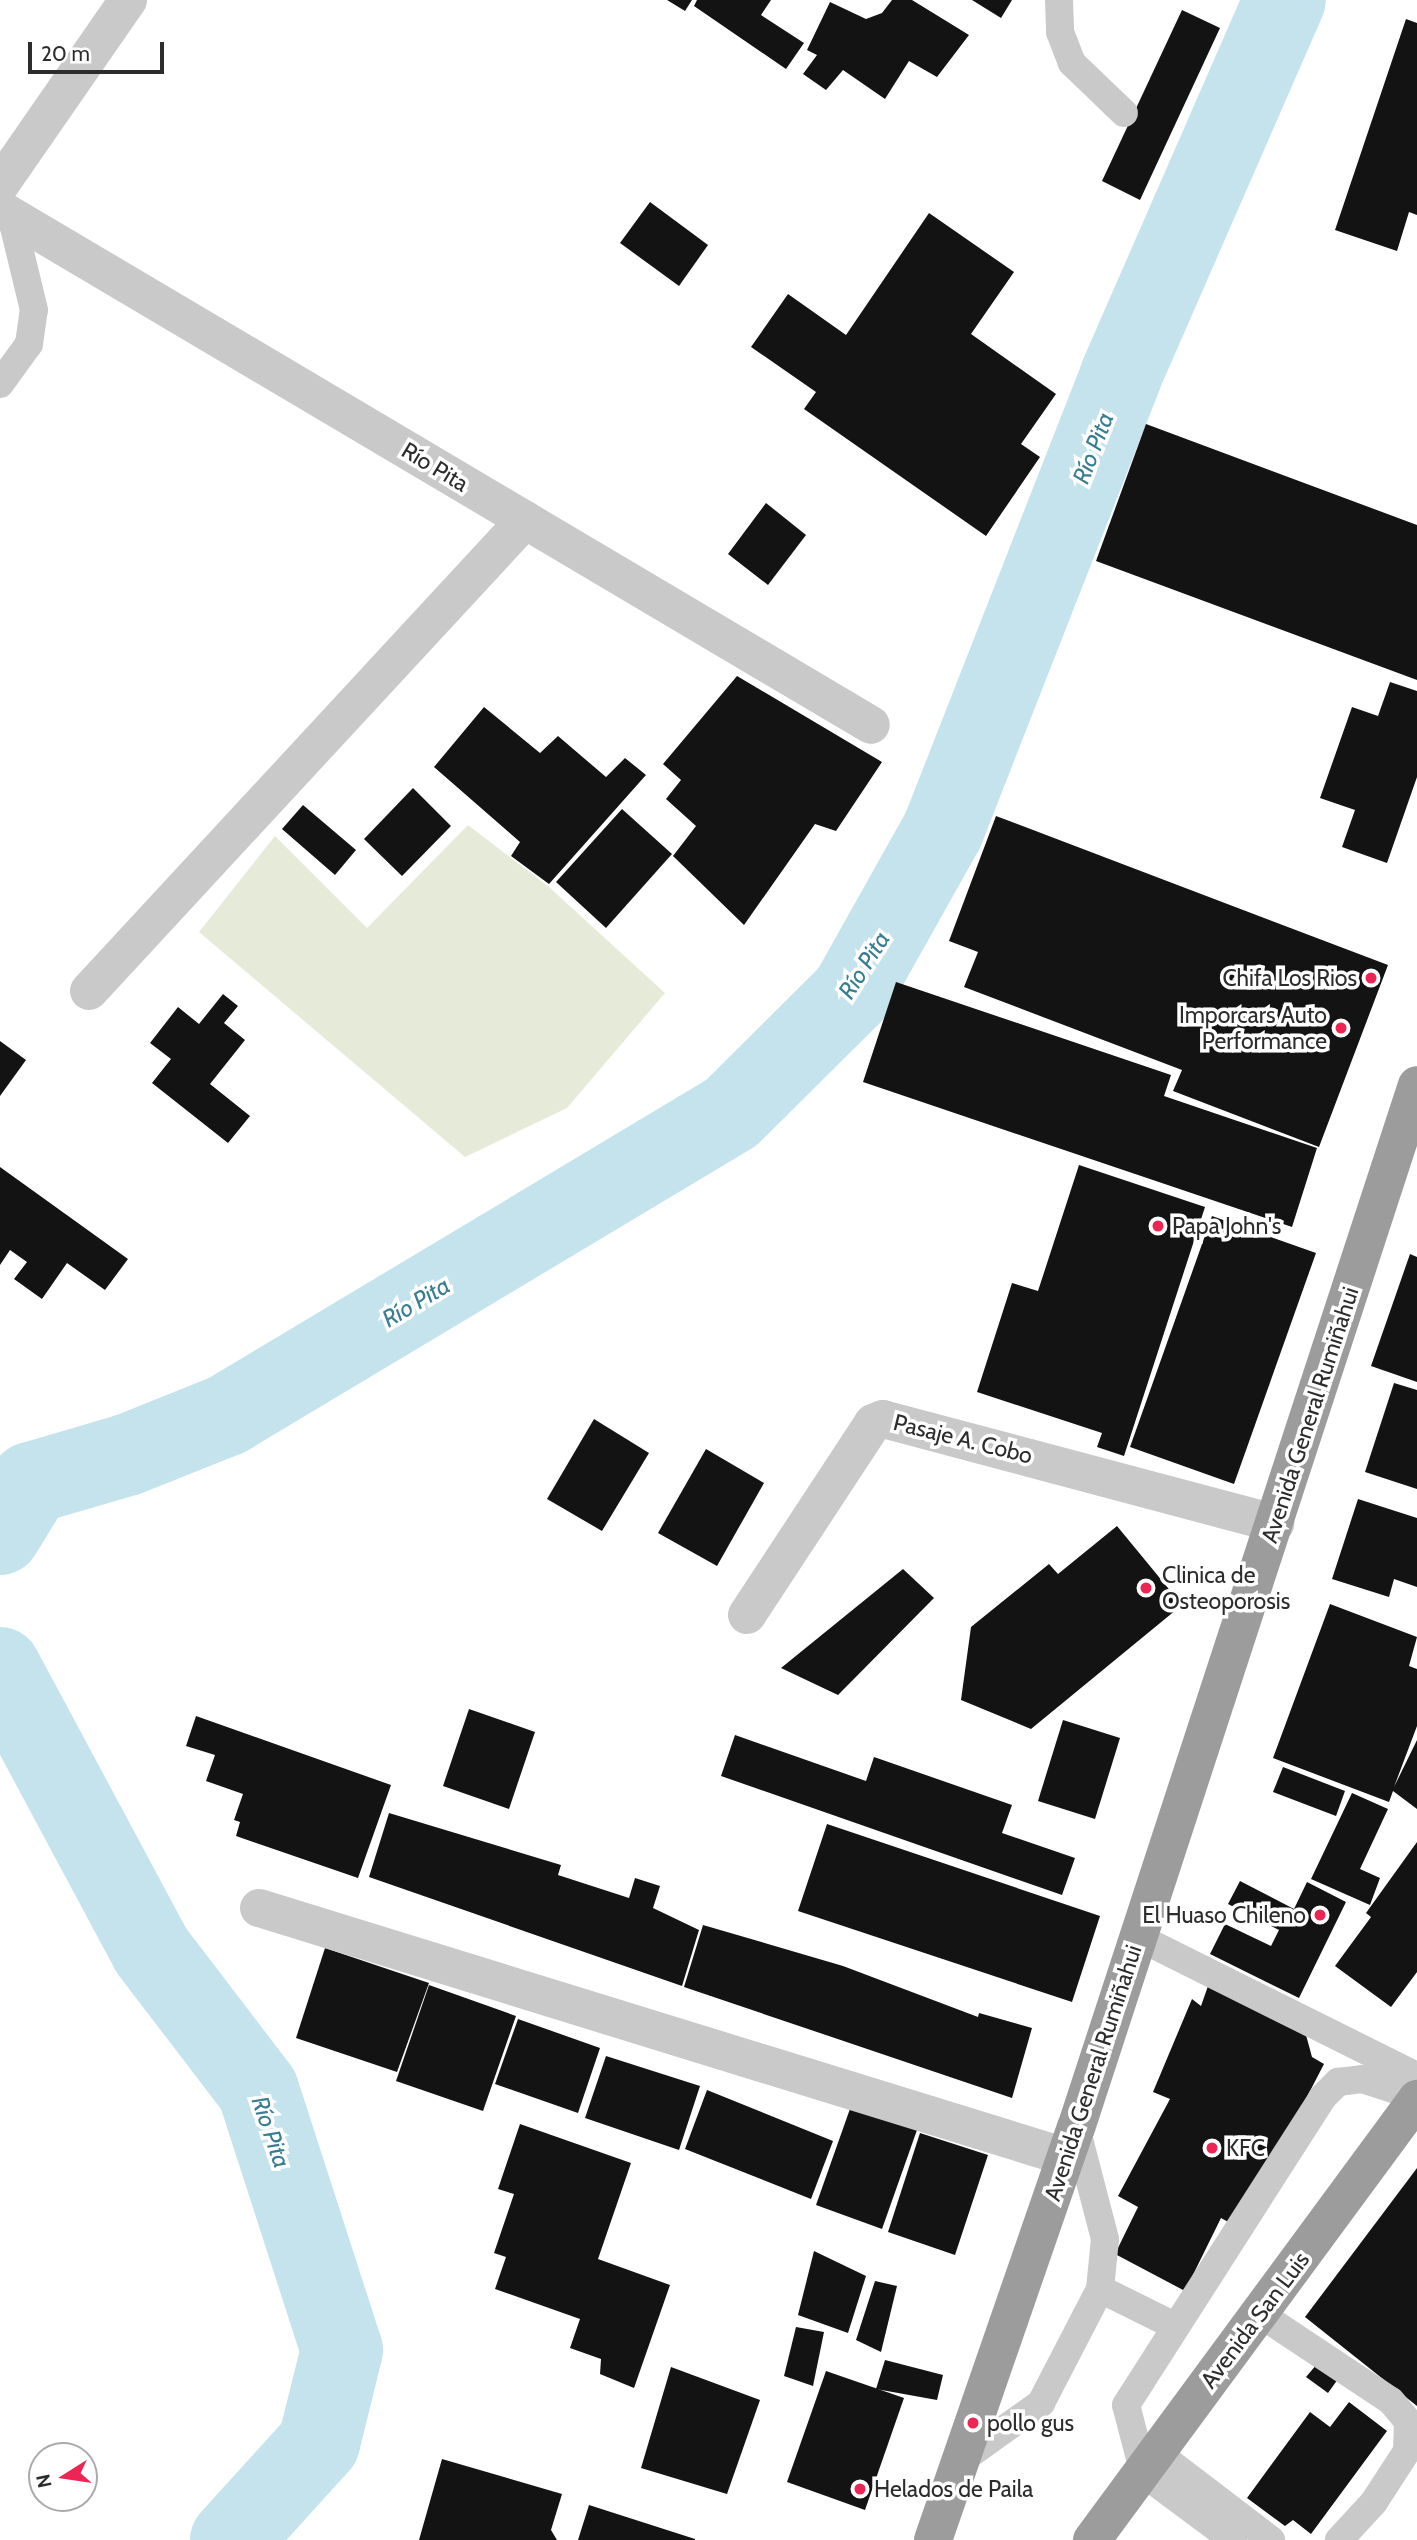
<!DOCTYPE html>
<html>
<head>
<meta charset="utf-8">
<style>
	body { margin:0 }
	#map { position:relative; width:1417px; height:2540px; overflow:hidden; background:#fff; font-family:Cabin,sans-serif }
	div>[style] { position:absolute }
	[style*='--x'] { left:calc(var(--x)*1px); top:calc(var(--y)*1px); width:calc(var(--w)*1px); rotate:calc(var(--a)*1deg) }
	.green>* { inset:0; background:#e6ebd9 }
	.river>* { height:82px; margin:-41px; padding:0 41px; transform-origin:41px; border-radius:41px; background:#c4e3ec }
	.building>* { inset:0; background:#131313 }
	.service>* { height:28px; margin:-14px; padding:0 14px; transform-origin:14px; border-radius:14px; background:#c9c9c9 }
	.minor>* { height:38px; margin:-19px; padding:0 19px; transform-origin:19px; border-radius:19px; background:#c9c9c9 }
	.trunk>* { height:38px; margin:-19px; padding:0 19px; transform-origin:19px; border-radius:19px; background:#9c9c9c }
	.dots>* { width:19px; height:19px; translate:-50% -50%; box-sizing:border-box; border:4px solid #fff; border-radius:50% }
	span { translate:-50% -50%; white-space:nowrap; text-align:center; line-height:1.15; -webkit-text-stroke:7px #fff; paint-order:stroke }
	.street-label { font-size:23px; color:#2c2c2c }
	.poi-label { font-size:23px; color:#2c2c2c }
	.right { translate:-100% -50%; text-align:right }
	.left { translate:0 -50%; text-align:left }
	.water-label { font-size:24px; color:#377e91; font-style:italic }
	.north { position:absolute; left:28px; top:2442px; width:70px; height:70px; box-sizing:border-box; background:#fff; border:2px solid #ababab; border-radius:50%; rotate:258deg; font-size:19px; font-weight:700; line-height:28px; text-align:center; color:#2c2c2c }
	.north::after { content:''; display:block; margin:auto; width:24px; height:32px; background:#ed2555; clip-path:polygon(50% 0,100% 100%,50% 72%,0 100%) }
	.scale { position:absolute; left:28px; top:42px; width:136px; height:32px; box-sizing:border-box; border:4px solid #2c2c2c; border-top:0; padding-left:9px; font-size:21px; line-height:24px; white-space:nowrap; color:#2c2c2c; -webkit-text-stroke:5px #fff; paint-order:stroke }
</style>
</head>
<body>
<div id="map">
	<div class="green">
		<i style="clip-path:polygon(468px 825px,549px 887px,665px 993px,567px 1108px,465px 1157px,199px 932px,275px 836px,367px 928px)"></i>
	</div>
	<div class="river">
		<i style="--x:0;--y:1534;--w:60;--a:-58.7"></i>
		<i style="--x:31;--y:1483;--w:100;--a:-16.3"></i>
		<i style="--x:127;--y:1455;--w:108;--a:-21.8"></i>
		<i style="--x:227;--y:1415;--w:588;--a:-30.93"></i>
		<i style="--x:731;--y:1113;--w:169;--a:-44.8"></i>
		<i style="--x:851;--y:994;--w:188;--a:-60.7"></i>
		<i style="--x:943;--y:830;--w:489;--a:-68.6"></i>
		<i style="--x:1121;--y:375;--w:409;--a:-66.4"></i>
		<i style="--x:0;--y:1668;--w:320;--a:61.8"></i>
		<i style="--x:151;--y:1950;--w:176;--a:52.6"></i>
		<i style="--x:258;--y:2090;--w:273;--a:72.1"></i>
		<i style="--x:342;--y:2350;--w:96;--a:103.9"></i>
		<i style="--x:319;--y:2443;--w:131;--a:132.2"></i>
	</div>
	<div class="building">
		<i style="clip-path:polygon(667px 0,692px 0,685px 11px)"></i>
		<i style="clip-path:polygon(697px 0,771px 0,761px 15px,804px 43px,786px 69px,694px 6px)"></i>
		<i style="clip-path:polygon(892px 0,912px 0,969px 35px,937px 77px,909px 61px,885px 99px,843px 70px,826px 90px,803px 74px,817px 55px,807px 50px,830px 2px,866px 19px,882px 13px)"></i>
		<i style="clip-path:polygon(972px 0,1012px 0,1001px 18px)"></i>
		<i style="clip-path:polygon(1182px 10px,1220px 28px,1140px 200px,1102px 181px)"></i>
		<i style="clip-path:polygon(1406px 19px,1417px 23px,1417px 215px,1409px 212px,1397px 251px,1335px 230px)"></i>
		<i style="clip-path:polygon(650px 202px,708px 245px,679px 286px,620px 243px)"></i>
		<i style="clip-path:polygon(929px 213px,1014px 272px,971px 334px,1056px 394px,1021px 444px,1040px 457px,986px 536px,804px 409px,816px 392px,751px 347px,788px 294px,846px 335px)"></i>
		<i style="clip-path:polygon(1146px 424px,1417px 525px,1417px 680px,1096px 561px)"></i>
		<i style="clip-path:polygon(766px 503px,806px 535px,768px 585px,728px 554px)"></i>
		<i style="clip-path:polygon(737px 676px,882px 762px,836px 831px,815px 824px,744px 925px,673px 856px,696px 826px,666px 799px,681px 780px,663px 764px)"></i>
		<i style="clip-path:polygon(1390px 682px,1417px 691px,1417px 777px,1387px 863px,1342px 847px,1355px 810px,1320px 798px,1352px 707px,1378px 716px)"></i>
		<i style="clip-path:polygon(484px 707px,540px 753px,558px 736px,606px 777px,625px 758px,646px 775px,549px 884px,511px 856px,520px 842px,434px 767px)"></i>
		<i style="clip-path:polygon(413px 788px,451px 826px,402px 876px,364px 839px)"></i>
		<i style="clip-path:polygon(303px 805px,356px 850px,335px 875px,282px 829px)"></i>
		<i style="clip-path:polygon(622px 809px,672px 854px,606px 928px,556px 882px)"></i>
		<i style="clip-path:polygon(996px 816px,1388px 965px,1319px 1147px,1173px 1091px,1182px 1070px,964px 987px,978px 952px,949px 941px)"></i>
		<i style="clip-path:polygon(896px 982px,1171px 1075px,1164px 1096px,1317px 1148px,1292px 1227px,863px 1082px)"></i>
		<i style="clip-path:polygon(223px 994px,238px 1006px,224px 1023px,245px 1040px,210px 1084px,250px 1116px,228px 1143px,152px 1083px,171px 1059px,150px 1043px,178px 1007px,199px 1024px)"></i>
		<i style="clip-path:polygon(0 1041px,26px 1060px,0 1096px)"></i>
		<i style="clip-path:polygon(1079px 1165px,1205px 1207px,1124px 1456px,1097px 1447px,1102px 1433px,977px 1392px,1012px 1283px,1038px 1291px)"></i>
		<i style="clip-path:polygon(0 1167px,128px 1259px,105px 1290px,67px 1263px,42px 1299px,14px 1279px,27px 1262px,10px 1250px,0 1265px)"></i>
		<i style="clip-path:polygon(1212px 1216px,1316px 1253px,1234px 1484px,1130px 1447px)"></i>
		<i style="clip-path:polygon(1410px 1254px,1417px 1257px,1417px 1382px,1371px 1366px)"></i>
		<i style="clip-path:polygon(1394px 1383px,1417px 1390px,1417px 1489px,1365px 1472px)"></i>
		<i style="clip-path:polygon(594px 1419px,649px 1453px,602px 1531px,547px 1499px)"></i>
		<i style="clip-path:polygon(706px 1449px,764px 1483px,717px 1566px,658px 1533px)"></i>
		<i style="clip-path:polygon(1358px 1499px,1417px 1518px,1417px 1587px,1394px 1579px,1389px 1597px,1332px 1579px)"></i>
		<i style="clip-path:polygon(1117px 1526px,1182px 1605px,1031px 1729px,961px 1700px,971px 1627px,1049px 1564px,1058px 1574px)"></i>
		<i style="clip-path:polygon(903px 1569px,934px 1598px,838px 1695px,781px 1668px)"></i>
		<i style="clip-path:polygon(1330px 1604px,1417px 1637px,1409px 1666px,1417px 1669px,1417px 1726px,1394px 1787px,1417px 1740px,1417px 1809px,1393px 1791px,1389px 1802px,1273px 1758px)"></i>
		<i style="clip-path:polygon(469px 1709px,535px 1732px,509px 1809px,443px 1786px)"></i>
		<i style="clip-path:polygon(196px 1716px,391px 1785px,358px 1878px,236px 1836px,240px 1822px,234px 1820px,243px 1794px,206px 1781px,215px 1755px,186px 1746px)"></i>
		<i style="clip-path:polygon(1063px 1720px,1120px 1738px,1095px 1819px,1038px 1801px)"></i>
		<i style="clip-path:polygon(735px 1735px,866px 1781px,874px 1757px,1012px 1805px,1002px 1833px,1075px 1858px,1062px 1895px,721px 1776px)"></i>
		<i style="clip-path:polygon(1283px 1767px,1345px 1791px,1336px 1816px,1273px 1792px)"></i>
		<i style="clip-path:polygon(1352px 1793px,1388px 1809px,1360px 1869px,1380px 1878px,1370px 1905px,1311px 1879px)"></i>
		<i style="clip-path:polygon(389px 1813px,561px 1865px,558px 1875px,629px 1898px,635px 1878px,660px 1886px,653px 1908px,699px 1930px,682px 1986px,369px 1877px)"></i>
		<i style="clip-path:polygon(827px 1824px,1100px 1916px,1072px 2002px,798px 1911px)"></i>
		<i style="clip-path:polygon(1417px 1842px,1417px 1972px,1391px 2007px,1335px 1966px,1371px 1917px,1366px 1913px)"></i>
		<i style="clip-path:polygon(1240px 1881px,1294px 1909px,1307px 1882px,1346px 1902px,1299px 1998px,1210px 1954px,1225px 1924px,1271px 1946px,1279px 1930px,1228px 1904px)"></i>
		<i style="clip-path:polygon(703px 1925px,843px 1966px,978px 2017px,979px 2013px,1032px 2028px,1012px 2098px,684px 1987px)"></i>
		<i style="clip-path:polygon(325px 1948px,429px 1983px,397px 2072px,296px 2038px)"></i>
		<i style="clip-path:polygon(429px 1985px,516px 2016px,483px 2111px,396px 2081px)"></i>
		<i style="clip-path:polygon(1208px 1986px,1306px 2035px,1312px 2057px,1324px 2064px,1239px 2228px,1221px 2218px,1185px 2291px,1115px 2254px,1138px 2207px,1118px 2196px,1170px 2099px,1153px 2092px,1192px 1999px,1201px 2006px)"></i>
		<i style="clip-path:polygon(518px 2019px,600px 2048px,578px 2113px,495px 2084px)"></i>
		<i style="clip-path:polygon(606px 2056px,700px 2086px,679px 2150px,585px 2118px)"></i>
		<i style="clip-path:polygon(707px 2090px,833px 2141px,811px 2199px,685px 2149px)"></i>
		<i style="clip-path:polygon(851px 2106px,917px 2130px,882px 2229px,816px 2205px)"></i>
		<i style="clip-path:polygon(520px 2124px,631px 2163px,598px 2259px,670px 2285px,634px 2388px,600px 2374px,601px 2359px,570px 2348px,580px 2319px,495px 2289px,506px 2257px,494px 2253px,514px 2194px,498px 2189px)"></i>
		<i style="clip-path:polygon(920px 2133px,988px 2155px,955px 2255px,888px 2232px)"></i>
		<i style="clip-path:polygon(1417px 2168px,1417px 2406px,1305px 2317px)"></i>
		<i style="clip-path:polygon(814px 2251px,866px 2276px,848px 2333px,798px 2315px)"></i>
		<i style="clip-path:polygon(875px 2281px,897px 2286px,881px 2352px,856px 2340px)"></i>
		<i style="clip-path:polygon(796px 2327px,824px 2332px,813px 2386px,784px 2376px)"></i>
		<i style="clip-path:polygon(885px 2360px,943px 2375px,937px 2400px,876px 2389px)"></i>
		<i style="clip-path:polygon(1317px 2364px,1338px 2379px,1328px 2393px,1306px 2377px)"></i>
		<i style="clip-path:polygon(671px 2367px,760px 2400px,727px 2494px,641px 2468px)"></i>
		<i style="clip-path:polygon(826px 2371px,904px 2398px,865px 2510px,787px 2482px)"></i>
		<i style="clip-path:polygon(1349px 2402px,1387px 2431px,1311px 2534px,1293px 2520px,1285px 2526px,1247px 2498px,1310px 2412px,1330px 2427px)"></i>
		<i style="clip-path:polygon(442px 2459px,562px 2494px,551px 2530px,557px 2540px,419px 2540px)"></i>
		<i style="clip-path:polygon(589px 2505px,695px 2539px,695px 2540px,578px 2540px)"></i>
	</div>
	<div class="service">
		<i style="--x:1059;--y:0;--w:32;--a:88"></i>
		<i style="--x:1060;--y:32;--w:33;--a:69"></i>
		<i style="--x:1072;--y:63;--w:72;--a:43.9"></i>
		<i style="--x:0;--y:384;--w:49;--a:-54.1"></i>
		<i style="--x:29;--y:344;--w:34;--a:-82"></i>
		<i style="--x:34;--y:310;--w:98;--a:-103.6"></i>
		<i style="--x:1138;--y:1937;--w:312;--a:26.5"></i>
		<i style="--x:1100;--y:2289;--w:84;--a:26.3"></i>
		<i style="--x:1260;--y:2314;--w:157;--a:33.6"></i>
		<i style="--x:1391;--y:2401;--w:26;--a:50"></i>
		<i style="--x:1408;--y:2421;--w:30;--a:92"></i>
		<i style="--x:1407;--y:2451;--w:61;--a:122.9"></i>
		<i style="--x:1374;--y:2502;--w:52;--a:132.6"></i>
		<i style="--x:1156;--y:2452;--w:145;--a:37.4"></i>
		<i style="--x:960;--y:2461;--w:100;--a:-35.6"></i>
		<i style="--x:1041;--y:2403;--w:128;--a:-62.6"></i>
		<i style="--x:1100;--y:2289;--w:50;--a:-84.3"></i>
		<i style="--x:1105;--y:2239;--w:115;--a:-104.6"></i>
		<i style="--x:1233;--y:2540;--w:111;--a:-143.4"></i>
		<i style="--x:1144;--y:2474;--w:71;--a:-104.6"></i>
		<i style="--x:1126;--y:2405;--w:364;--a:-57.4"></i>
		<i style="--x:1322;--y:2098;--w:23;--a:-45"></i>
		<i style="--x:1338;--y:2082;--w:24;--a:-7"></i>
		<i style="--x:1362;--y:2079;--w:58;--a:18.1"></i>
	</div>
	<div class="minor">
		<i style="--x:0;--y:185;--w:225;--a:-55.3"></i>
		<i style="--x:0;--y:209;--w:1012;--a:30.64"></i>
		<i style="--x:89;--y:991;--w:642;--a:-47.21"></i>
		<i style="--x:747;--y:1615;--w:230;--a:-56.7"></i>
		<i style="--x:873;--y:1423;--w:11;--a:-22"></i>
		<i style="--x:883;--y:1419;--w:406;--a:14.9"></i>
		<i style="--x:259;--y:1908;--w:845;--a:17.15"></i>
	</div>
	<div class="trunk">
		<i style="--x:933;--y:2540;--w:436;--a:-70.9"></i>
		<i style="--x:1076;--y:2128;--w:1097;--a:-71.9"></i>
		<i style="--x:1092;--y:2540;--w:548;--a:-53.61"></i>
	</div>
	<div class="dots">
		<i style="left:1371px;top:978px;background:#ed2555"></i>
		<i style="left:1341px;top:1028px;background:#ed2555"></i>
		<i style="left:1158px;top:1226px;background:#ed2555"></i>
		<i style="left:1146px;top:1588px;background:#ed2555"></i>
		<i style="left:1320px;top:1915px;background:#ed2555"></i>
		<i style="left:1212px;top:2148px;background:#ed2555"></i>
		<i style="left:973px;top:2423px;background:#ed2555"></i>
		<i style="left:860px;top:2489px;background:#ed2555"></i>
	</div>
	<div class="street-label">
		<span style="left:435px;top:467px;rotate:31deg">Río Pita</span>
		<span style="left:1310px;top:1415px;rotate:-72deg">Avenida General Rumiñahui</span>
		<span style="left:963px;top:1439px;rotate:14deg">Pasaje A. Cobo</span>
		<span style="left:1093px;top:2073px;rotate:-72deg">Avenida General Rumiñahui</span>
		<span style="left:1255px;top:2320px;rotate:-53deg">Avenida San Luis</span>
	</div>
	<div class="poi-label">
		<span class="right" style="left:1357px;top:978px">Chifa Los Rios</span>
		<span class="right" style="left:1327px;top:1028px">Imporcars Auto<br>Performance</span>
		<span class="left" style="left:1172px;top:1226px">Papa John's</span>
		<span class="left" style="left:1162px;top:1588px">Clinica de<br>Osteoporosis</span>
		<span class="right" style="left:1306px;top:1915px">El Huaso Chileno</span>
		<span class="left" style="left:1226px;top:2148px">KFC</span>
		<span class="left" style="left:987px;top:2423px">pollo gus</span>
		<span class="left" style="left:874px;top:2489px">Helados de Paila</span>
	</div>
	<div class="water-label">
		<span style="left:1093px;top:448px;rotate:-69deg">Río Pita</span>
		<span style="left:864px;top:965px;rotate:-58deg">Río Pita</span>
		<span style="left:416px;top:1302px;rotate:-31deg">Río Pita</span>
		<span style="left:271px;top:2132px;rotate:71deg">Río Pita</span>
	</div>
	<div class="north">N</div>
	<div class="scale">20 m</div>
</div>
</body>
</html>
